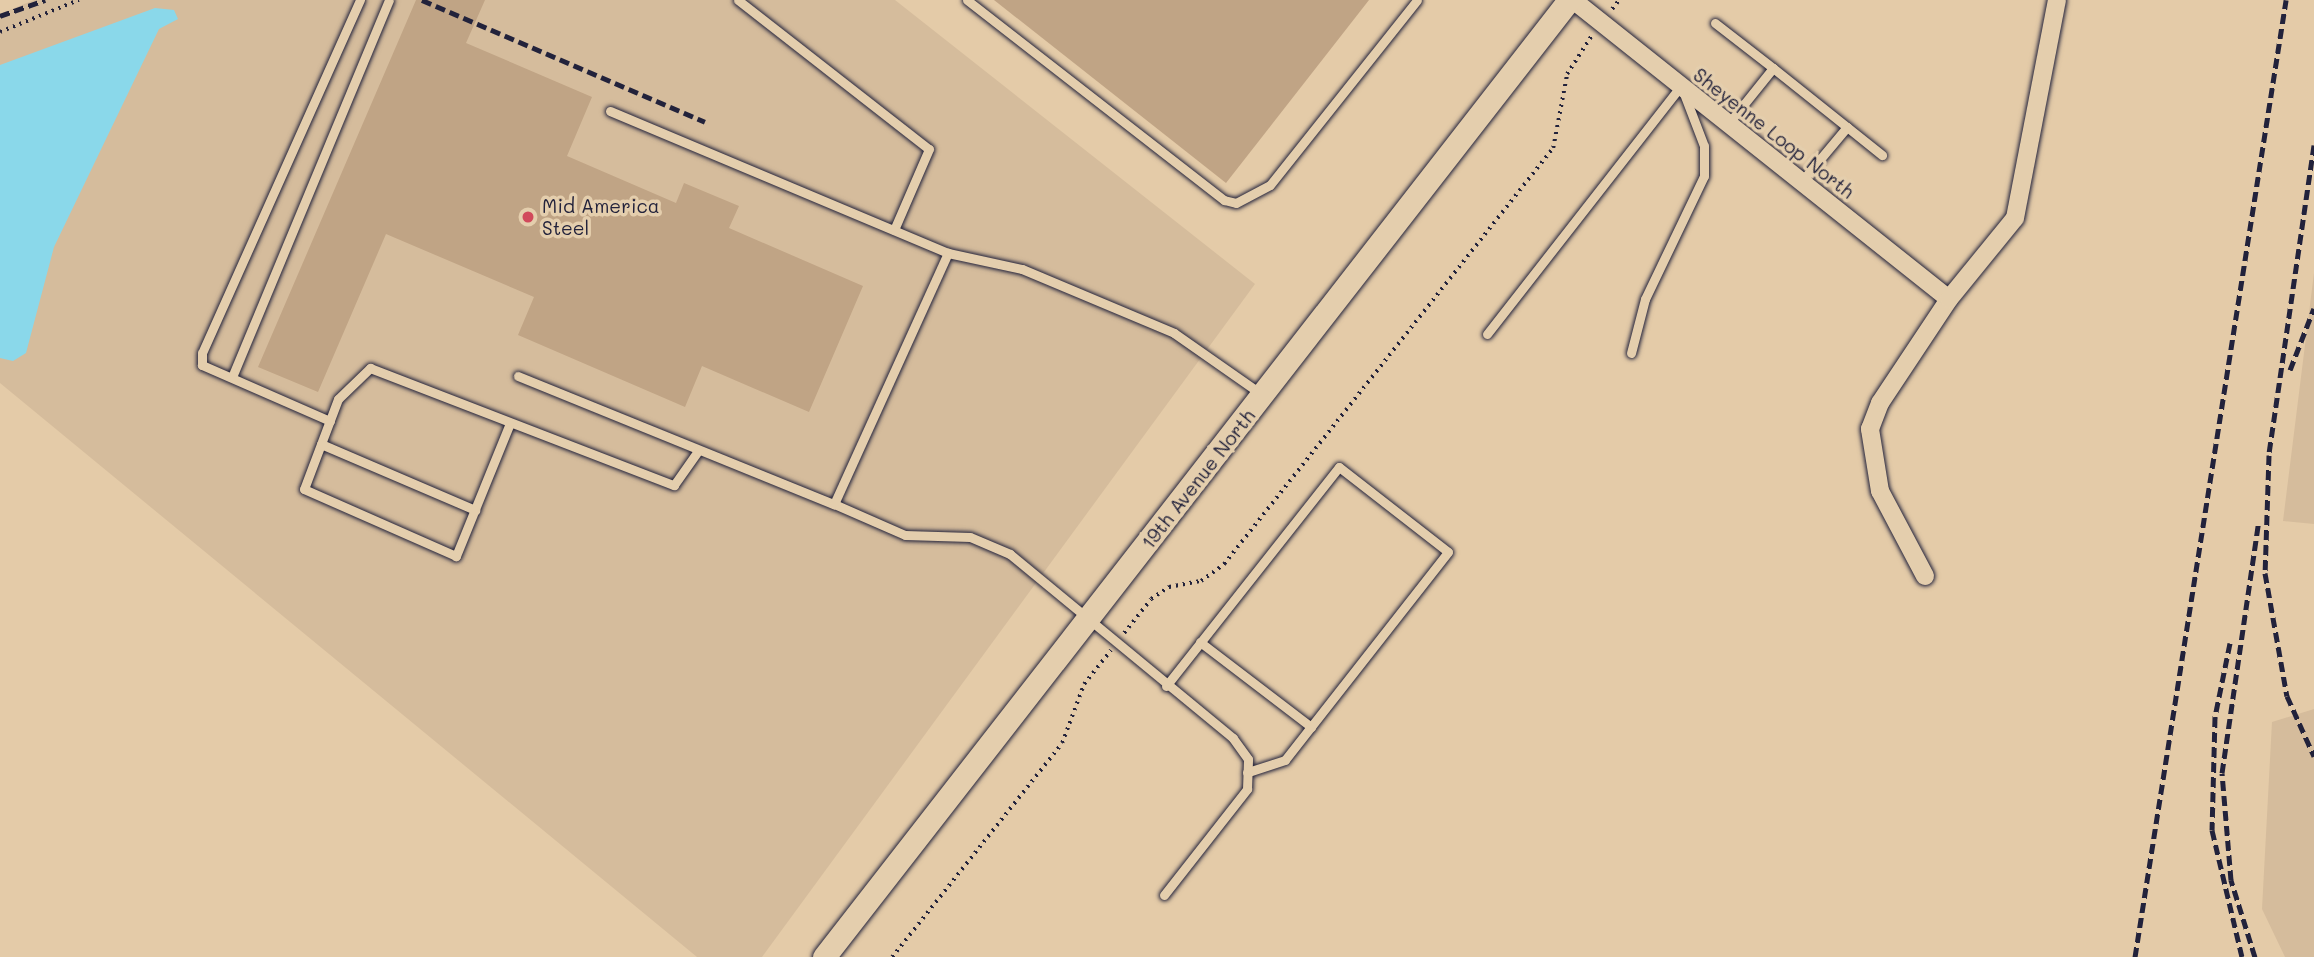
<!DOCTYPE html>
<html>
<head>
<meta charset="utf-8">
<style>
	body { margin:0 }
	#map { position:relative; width:2314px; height:957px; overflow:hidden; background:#e4cba8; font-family:Mali,sans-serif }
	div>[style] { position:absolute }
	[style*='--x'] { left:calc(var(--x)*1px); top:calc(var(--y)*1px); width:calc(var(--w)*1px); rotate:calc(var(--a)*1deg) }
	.built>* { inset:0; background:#d5bc9c }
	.water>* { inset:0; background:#8ad8ea }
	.building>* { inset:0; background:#c0a485 }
	.path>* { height:3.5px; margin-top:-1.75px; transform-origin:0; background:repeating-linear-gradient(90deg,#22223b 0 2px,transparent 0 7px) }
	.roads { filter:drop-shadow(0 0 2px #22223b) drop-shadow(0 0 2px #22223b) }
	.service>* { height:9px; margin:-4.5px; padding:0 4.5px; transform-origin:4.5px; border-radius:4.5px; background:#e4cead }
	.minor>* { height:18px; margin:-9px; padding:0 9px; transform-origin:9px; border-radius:9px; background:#e4cead }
	.tertiary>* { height:23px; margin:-11.5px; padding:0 11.5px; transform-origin:11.5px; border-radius:11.5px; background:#e4cead }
	.rail>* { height:5px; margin-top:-2.5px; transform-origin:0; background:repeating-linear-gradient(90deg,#22223b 0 10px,transparent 0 15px) }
	.dots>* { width:19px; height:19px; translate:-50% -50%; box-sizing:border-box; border:4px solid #e4cead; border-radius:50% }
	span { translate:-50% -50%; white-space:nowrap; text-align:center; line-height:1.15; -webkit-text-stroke:7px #e4cead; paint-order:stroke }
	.street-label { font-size:19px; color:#22223b }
	.poi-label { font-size:19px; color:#22223b }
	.left { translate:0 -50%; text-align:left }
</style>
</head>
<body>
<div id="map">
	<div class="built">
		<i style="clip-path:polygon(34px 0,895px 0,1255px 284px,762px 957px,697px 957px,0 383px,0 14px)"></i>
		<i style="clip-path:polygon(2314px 273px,2314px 524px,2283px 521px)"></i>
		<i style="clip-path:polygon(2314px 709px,2314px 957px,2285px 957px,2262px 909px,2272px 722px)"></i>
	</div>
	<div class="water">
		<i style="clip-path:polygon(155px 8px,174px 10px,178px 19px,159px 29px,54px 247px,26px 353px,13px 361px,0 358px,0 65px)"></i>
	</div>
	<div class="building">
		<i style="clip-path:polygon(416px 0,485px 0,466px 43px,592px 97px,567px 156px,676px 203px,684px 183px,739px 206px,729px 228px,863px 286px,809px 412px,702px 366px,685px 407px,518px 335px,534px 297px,386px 234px,318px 392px,258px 367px)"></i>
		<i style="clip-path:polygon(994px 0,1369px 0,1226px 183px)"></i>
	</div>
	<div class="path">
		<i style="--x:1612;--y:9;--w:11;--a:-52"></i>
		<i style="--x:0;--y:32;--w:85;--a:-22.1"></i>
		<i style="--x:1124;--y:633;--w:43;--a:-51.5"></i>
		<i style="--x:1151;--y:599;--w:22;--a:-34"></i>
		<i style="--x:1169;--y:587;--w:33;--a:-11"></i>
		<i style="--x:1201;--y:581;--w:29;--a:-36"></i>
		<i style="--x:1224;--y:564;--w:530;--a:-51.66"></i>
		<i style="--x:1553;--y:148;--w:75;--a:-79.3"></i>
		<i style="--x:1567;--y:74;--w:46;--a:-57.3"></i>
		<i style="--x:892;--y:957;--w:273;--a:-51.5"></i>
		<i style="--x:1062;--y:743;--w:63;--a:-69.6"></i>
		<i style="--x:1084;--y:684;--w:43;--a:-51.5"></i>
	</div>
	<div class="roads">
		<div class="service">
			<i style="--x:738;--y:0;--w:242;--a:38"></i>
			<i style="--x:929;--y:149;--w:88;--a:113.4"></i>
			<i style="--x:967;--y:0;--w:326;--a:37.9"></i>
			<i style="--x:1224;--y:200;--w:12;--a:14"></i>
			<i style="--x:1236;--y:203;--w:38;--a:-28"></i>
			<i style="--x:1270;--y:185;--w:236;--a:-51.5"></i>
			<i style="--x:1715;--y:23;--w:73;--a:37.8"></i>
			<i style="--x:610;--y:111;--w:367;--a:22.8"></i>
			<i style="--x:1728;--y:124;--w:72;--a:-51.2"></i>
			<i style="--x:1773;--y:68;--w:95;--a:38.6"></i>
			<i style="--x:1847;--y:127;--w:72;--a:129.9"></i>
			<i style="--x:1847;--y:127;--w:45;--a:38.7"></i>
			<i style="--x:1487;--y:334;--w:315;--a:-52"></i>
			<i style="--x:1631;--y:353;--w:56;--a:-75.5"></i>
			<i style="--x:1645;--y:299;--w:136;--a:-64.4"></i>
			<i style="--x:1704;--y:176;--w:30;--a:-90"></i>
			<i style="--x:1704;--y:146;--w:59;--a:-110.9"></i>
			<i style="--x:518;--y:376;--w:341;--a:22.1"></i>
			<i style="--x:232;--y:377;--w:408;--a:-67.4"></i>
			<i style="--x:330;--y:421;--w:140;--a:-156.4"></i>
			<i style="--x:202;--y:365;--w:12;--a:-90"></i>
			<i style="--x:202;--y:353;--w:387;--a:-65.9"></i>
			<i style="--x:510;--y:423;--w:144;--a:112.1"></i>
			<i style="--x:456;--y:556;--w:166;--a:-156.2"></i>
			<i style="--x:304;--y:489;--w:96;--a:-69.3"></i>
			<i style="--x:338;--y:399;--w:45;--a:-44.1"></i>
			<i style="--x:370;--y:368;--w:326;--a:21.1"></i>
			<i style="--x:674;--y:485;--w:42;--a:-54.8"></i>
			<i style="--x:321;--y:444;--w:168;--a:23.2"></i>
			<i style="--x:1200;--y:642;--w:140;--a:37.4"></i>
			<i style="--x:1166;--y:686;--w:279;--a:-51.7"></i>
			<i style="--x:1339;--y:467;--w:138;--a:37.9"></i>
			<i style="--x:1448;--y:552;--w:264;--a:128.1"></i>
			<i style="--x:1285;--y:760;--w:40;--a:162"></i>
			<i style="--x:1164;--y:895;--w:135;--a:-51.9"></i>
			<i style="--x:1247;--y:789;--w:30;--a:-88"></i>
			<i style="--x:1248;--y:759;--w:26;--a:-126"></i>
			<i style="--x:1233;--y:738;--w:289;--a:-140.5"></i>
			<i style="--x:1010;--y:554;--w:43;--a:-157"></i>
			<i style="--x:970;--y:537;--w:65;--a:-178.2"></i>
			<i style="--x:905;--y:535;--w:77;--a:-156.4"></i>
			<i style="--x:834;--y:504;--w:276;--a:-65.6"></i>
			<i style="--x:948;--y:253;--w:76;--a:12.2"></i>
			<i style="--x:1022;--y:269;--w:165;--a:22.8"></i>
			<i style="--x:1174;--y:333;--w:106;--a:35"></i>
		</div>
		<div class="minor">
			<i style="--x:1573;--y:0;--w:480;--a:38.5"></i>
			<i style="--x:1925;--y:576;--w:96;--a:-117.9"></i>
			<i style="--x:1880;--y:491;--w:63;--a:-99.2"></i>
			<i style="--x:1870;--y:429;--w:28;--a:-69"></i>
			<i style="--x:1880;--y:403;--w:125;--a:-56.4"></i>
			<i style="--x:1949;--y:299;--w:104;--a:-50.8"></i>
			<i style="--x:2015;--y:218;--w:222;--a:-79.1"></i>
		</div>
		<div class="tertiary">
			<i style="--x:824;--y:957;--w:1213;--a:-52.1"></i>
		</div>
	</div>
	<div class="rail">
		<i style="--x:422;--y:0;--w:308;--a:23.3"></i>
		<i style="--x:0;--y:16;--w:48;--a:-19.6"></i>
		<i style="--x:2314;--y:145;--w:313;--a:98.3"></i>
		<i style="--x:2269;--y:455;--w:118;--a:91.9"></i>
		<i style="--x:2265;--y:573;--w:125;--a:79.9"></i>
		<i style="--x:2287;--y:696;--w:66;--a:65.8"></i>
		<i style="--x:2290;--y:370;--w:66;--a:-68.8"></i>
		<i style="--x:2230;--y:643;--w:76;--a:101.5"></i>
		<i style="--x:2215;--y:717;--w:113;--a:91.5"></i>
		<i style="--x:2212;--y:830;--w:130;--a:76.7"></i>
		<i style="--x:2135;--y:957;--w:969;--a:-81.03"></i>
		<i style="--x:2255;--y:957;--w:81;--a:-107.3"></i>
		<i style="--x:2231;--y:880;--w:107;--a:-94.8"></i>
		<i style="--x:2222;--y:773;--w:251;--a:-81.7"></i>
	</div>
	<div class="dots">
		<i style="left:528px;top:217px;background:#d1495b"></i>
	</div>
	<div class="street-label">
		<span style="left:1774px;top:133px;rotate:38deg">Sheyenne Loop North</span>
		<span style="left:1198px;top:479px;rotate:-52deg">19th Avenue North</span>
	</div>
	<div class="poi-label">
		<span class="left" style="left:542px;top:217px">Mid America<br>Steel</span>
	</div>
</div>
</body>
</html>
